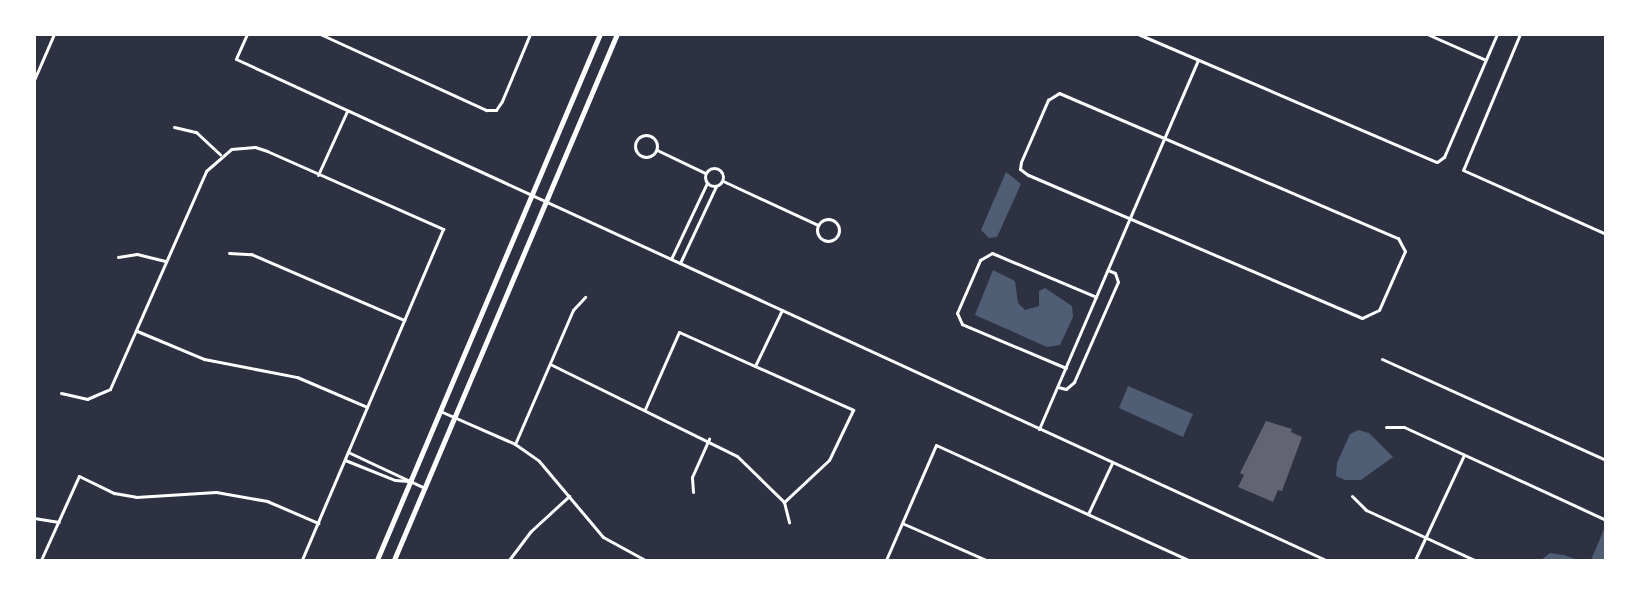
<!DOCTYPE html>
<html>
<head>
<meta charset="utf-8">
<style>
	body { margin:0 }
	#map { position:relative; width:1640px; height:595px; overflow:hidden; background:#2d3142; font-family:Manrope,sans-serif }
	div>[style] { position:absolute }
	[style*='--x'] { left:calc(var(--x)*1px); top:calc(var(--y)*1px); width:calc(var(--w)*1px); rotate:calc(var(--a)*1deg) }
	.water>* { inset:0; background:#4f5d75 }
	.building>* { inset:0; background:#626471 }
	.minor>* { height:3px; margin:-1.5px; padding:0 1.5px; transform-origin:1.5px; border-radius:1.5px; background:#fff }
	.minor>.ring { margin:-1.5px; padding:0; box-sizing:content-box; background:none; border:3px solid #fff; border-radius:50% }
	.secondary>* { height:4.5px; margin:-2.25px; padding:0 2.25px; transform-origin:2.25px; border-radius:2.25px; background:#fff }
	span { translate:-50% -50%; white-space:nowrap; text-align:center; line-height:1.15; -webkit-text-stroke:6px #fff; paint-order:stroke }
	.frame { position:absolute; inset:0; border:36px solid #fff; pointer-events:none }
</style>
</head>
<body>
<div id="map">
	<div class="water">
		<i style="clip-path:polygon(1006px 172px,1021px 184px,997px 237px,989px 238px,981px 230px)"></i>
		<i style="clip-path:polygon(993px 270px,1015px 281px,1018px 303px,1025px 310px,1039px 306px,1039px 291px,1045px 288px,1072px 306px,1073px 317px,1060px 345px,1047px 347px,975px 315px)"></i>
		<i style="clip-path:polygon(1128px 386px,1193px 414px,1183px 437px,1119px 408px)"></i>
		<i style="clip-path:polygon(1358px 430px,1369px 433px,1393px 457px,1361px 480px,1345px 480px,1336px 476px,1337px 463px,1350px 434px)"></i>
		<i style="clip-path:polygon(1605px 527px,1604px 560px,1591px 560px)"></i>
		<i style="clip-path:polygon(1550px 553px,1564px 555px,1578px 560px,1541px 560px)"></i>
	</div>
	<div class="building">
		<i style="clip-path:polygon(1266px 421px,1292px 429px,1291px 432px,1302px 437px,1282px 491px,1278px 490px,1273px 502px,1238px 487px,1244px 475px,1240px 473px)"></i>
	</div>
	<div class="minor">
		<i style="--x:247;--y:34;--w:27;--a:114"></i>
		<i style="--x:236;--y:59;--w:1200;--a:24.69"></i>
		<i style="--x:320;--y:34;--w:183;--a:24.6"></i>
		<i style="--x:486;--y:110;--w:10;--a:0"></i>
		<i style="--x:496;--y:110;--w:11;--a:-56"></i>
		<i style="--x:502;--y:101;--w:73;--a:-67.3"></i>
		<i style="--x:1138;--y:34;--w:325;--a:23.2"></i>
		<i style="--x:1437;--y:162;--w:9;--a:-36"></i>
		<i style="--x:1444;--y:157;--w:134;--a:-66.7"></i>
		<i style="--x:1427;--y:34;--w:64;--a:23.8"></i>
		<i style="--x:1520;--y:34;--w:147;--a:112.7"></i>
		<i style="--x:1463;--y:170;--w:157;--a:24.1"></i>
		<i style="--x:34;--y:80;--w:50;--a:-66.5"></i>
		<i style="--x:1059;--y:93;--w:369;--a:23.2"></i>
		<i style="--x:1398;--y:238;--w:15;--a:62"></i>
		<i style="--x:1405;--y:251;--w:64;--a:113.8"></i>
		<i style="--x:1379;--y:310;--w:19;--a:155"></i>
		<i style="--x:1362;--y:318;--w:363;--a:-156.8"></i>
		<i style="--x:1028;--y:175;--w:10;--a:-143"></i>
		<i style="--x:1020;--y:169;--w:7;--a:-82"></i>
		<i style="--x:1021;--y:162;--w:68;--a:-66.5"></i>
		<i style="--x:1048;--y:100;--w:13;--a:-32"></i>
		<i style="--x:174;--y:127;--w:23;--a:13"></i>
		<i style="--x:196;--y:132;--w:33;--a:43"></i>
		<i class="ring" style="left:635px;top:135px;width:19px;height:19px"></i>
		<i style="--x:657;--y:150;--w:53;--a:25.6"></i>
		<i class="ring" style="left:705px;top:168px;width:15px;height:15px"></i>
		<i style="--x:318;--y:175;--w:70;--a:-65.6"></i>
		<i style="--x:723;--y:181;--w:105;--a:24.9"></i>
		<i class="ring" style="left:817px;top:219px;width:19px;height:19px"></i>
		<i style="--x:229;--y:253;--w:22;--a:3"></i>
		<i style="--x:251;--y:254;--w:167;--a:23.3"></i>
		<i style="--x:118;--y:257;--w:19;--a:-9"></i>
		<i style="--x:137;--y:254;--w:29;--a:14"></i>
		<i style="--x:671;--y:259;--w:84;--a:-64.7"></i>
		<i style="--x:680;--y:263;--w:85;--a:-64.9"></i>
		<i style="--x:137;--y:331;--w:73;--a:22.7"></i>
		<i style="--x:204;--y:359;--w:95;--a:11"></i>
		<i style="--x:297;--y:377;--w:76;--a:23.2"></i>
		<i style="--x:1382;--y:359;--w:246;--a:24.3"></i>
		<i style="--x:550;--y:364;--w:208;--a:26.2"></i>
		<i style="--x:737;--y:456;--w:66;--a:44.4"></i>
		<i style="--x:784;--y:502;--w:21;--a:76"></i>
		<i style="--x:755;--y:366;--w:62;--a:-64.3"></i>
		<i style="--x:1066;--y:368;--w:113;--a:-157.1"></i>
		<i style="--x:962;--y:324;--w:12;--a:-114"></i>
		<i style="--x:957;--y:313;--w:58;--a:-66.5"></i>
		<i style="--x:980;--y:260;--w:14;--a:-30"></i>
		<i style="--x:992;--y:253;--w:113;--a:22.9"></i>
		<i style="--x:1058;--y:387;--w:8;--a:14"></i>
		<i style="--x:1066;--y:389;--w:11;--a:-41"></i>
		<i style="--x:1074;--y:382;--w:109;--a:-66.3"></i>
		<i style="--x:1118;--y:282;--w:9;--a:-108"></i>
		<i style="--x:1115;--y:273;--w:8;--a:-157"></i>
		<i style="--x:61;--y:393;--w:27;--a:13"></i>
		<i style="--x:87;--y:399;--w:25;--a:-23"></i>
		<i style="--x:110;--y:389;--w:238;--a:-66.2"></i>
		<i style="--x:206;--y:171;--w:33;--a:-41"></i>
		<i style="--x:231;--y:149;--w:24;--a:-5"></i>
		<i style="--x:255;--y:147;--w:13;--a:18"></i>
		<i style="--x:267;--y:151;--w:193;--a:23.9"></i>
		<i style="--x:443;--y:229;--w:360;--a:113.1"></i>
		<i style="--x:645;--y:409;--w:84;--a:-66.2"></i>
		<i style="--x:679;--y:332;--w:191;--a:24.1"></i>
		<i style="--x:853;--y:410;--w:55;--a:115.6"></i>
		<i style="--x:829;--y:460;--w:62;--a:137"></i>
		<i style="--x:440;--y:411;--w:82;--a:23.7"></i>
		<i style="--x:515;--y:444;--w:29;--a:35"></i>
		<i style="--x:539;--y:461;--w:99;--a:49.9"></i>
		<i style="--x:603;--y:537;--w:48;--a:28.7"></i>
		<i style="--x:1386;--y:427;--w:18;--a:0"></i>
		<i style="--x:1404;--y:427;--w:222;--a:24.7"></i>
		<i style="--x:1039;--y:429;--w:402;--a:-66.7"></i>
		<i style="--x:515;--y:444;--w:146;--a:-66.6"></i>
		<i style="--x:573;--y:310;--w:18;--a:-47"></i>
		<i style="--x:348;--y:452;--w:85;--a:25.1"></i>
		<i style="--x:345;--y:460;--w:54;--a:21.8"></i>
		<i style="--x:395;--y:480;--w:13;--a:4"></i>
		<i style="--x:693;--y:492;--w:15;--a:-94"></i>
		<i style="--x:692;--y:477;--w:42;--a:-65.9"></i>
		<i style="--x:1352;--y:496;--w:20;--a:45"></i>
		<i style="--x:1366;--y:510;--w:119;--a:24.8"></i>
		<i style="--x:1088;--y:514;--w:56;--a:-64.8"></i>
		<i style="--x:34;--y:518;--w:25;--a:9"></i>
		<i style="--x:902;--y:523;--w:92;--a:23.8"></i>
		<i style="--x:41;--y:560;--w:92;--a:-65.7"></i>
		<i style="--x:79;--y:476;--w:39;--a:26"></i>
		<i style="--x:114;--y:493;--w:22;--a:10"></i>
		<i style="--x:136;--y:497;--w:80;--a:-3.6"></i>
		<i style="--x:216;--y:492;--w:52;--a:10"></i>
		<i style="--x:267;--y:501;--w:56;--a:23.3"></i>
		<i style="--x:509;--y:560;--w:36;--a:-53"></i>
		<i style="--x:531;--y:531;--w:52;--a:-42.6"></i>
		<i style="--x:886;--y:560;--w:125;--a:-66.5"></i>
		<i style="--x:936;--y:445;--w:277;--a:24.5"></i>
		<i style="--x:1415;--y:560;--w:116;--a:-65"></i>
	</div>
	<div class="secondary">
		<i style="--x:377;--y:560;--w:571;--a:-67.03"></i>
		<i style="--x:394;--y:560;--w:571;--a:-67.03"></i>
	</div>
	<div class="frame"></div>
</div>
</body>
</html>
